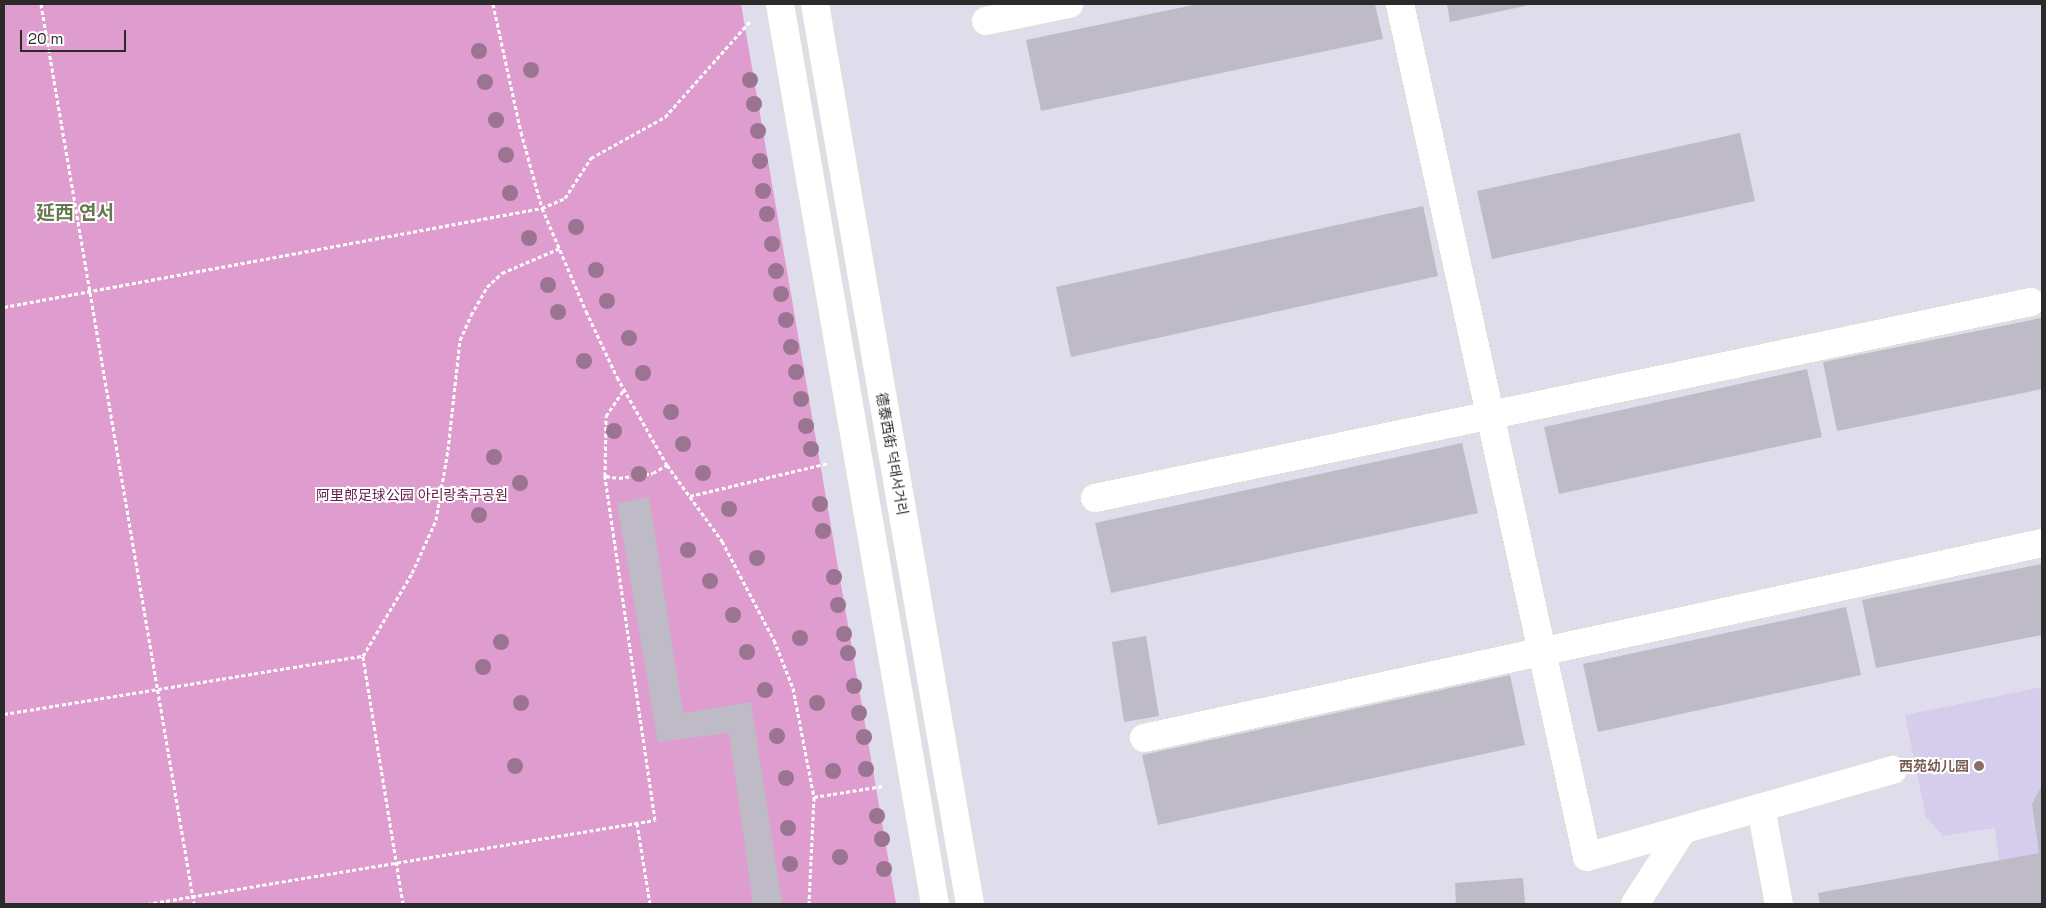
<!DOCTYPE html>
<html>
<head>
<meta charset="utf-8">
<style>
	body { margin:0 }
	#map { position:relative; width:2046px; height:908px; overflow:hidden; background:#dfddeb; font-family:"Space Grotesk","Noto Sans SC","Noto Sans KR",sans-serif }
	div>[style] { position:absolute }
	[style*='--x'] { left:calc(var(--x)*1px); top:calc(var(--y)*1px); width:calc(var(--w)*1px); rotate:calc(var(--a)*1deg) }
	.education>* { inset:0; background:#d6cdec }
	.green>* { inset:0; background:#df9cce }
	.building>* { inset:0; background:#bebbc7 }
	.path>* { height:3px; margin-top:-1.5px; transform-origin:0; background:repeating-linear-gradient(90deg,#fff 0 4px,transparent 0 6.5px) }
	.roads { filter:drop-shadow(0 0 1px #dce2d2) drop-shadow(0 0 1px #dce2d2) }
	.minor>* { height:28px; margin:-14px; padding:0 14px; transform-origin:14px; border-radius:14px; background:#fff }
	.trees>* { width:16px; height:16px; margin:-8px; border-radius:50%; background:#9b7491 }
	.dots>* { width:14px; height:14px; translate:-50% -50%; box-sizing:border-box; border:2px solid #fff; border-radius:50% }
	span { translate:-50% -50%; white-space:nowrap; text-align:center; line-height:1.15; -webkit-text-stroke:4px #fff; paint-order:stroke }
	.street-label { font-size:14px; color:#2a2a2a }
	.park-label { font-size:14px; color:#631e48 }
	.education-label { font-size:14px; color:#785e54; font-weight:700 }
	.right { translate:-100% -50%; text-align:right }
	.district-label { font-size:19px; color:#66784d; font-weight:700 }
	.frame { position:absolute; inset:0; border:5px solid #2a2a2a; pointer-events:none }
	.scale { position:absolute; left:20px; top:30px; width:106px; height:22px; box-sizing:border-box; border:2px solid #2a2a2a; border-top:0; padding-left:6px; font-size:15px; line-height:18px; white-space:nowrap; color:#2a2a2a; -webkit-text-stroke:4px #fff; paint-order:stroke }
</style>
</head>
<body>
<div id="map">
	<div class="education">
		<i style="clip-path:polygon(2042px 687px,2042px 904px,1820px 904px,1818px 893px,1999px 861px,1995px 828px,1943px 836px,1926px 817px,1905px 715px)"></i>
	</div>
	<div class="green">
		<i style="clip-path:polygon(4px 4px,741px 4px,896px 904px,4px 904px)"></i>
	</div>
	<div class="building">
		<i style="clip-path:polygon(1198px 4px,1375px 4px,1383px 39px,1041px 111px,1026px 40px)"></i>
		<i style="clip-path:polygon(1447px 4px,1529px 4px,1529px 5px,1450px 22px)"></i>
		<i style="clip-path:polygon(1740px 133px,1755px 201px,1492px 259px,1477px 191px)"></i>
		<i style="clip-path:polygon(1423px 206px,1438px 276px,1071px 357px,1056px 287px)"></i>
		<i style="clip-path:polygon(2041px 318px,2042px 389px,1837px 431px,1823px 362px)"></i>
		<i style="clip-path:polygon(1807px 369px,1822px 437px,1559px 494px,1544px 427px)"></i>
		<i style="clip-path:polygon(1462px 443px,1478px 513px,1111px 593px,1095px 523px)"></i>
		<i style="clip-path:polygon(649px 497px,683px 713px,751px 702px,782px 904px,753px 904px,729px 733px,658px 742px,617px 503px)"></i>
		<i style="clip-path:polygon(2042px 564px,2042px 635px,1876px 668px,1862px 600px)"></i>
		<i style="clip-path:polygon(1846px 607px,1861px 675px,1598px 732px,1583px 664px)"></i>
		<i style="clip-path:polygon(1146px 636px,1159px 716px,1124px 722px,1112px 642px)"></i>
		<i style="clip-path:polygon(1510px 675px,1525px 745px,1158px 825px,1142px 755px)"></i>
		<i style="clip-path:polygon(2042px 785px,2042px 904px,1820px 904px,1818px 893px,2039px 853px,2032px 804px)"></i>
		<i style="clip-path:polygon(1523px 878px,1525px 904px,1456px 904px,1455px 883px)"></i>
	</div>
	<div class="path">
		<i style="--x:41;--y:4;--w:913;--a:80.35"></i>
		<i style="--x:493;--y:4;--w:131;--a:77.7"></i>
		<i style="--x:521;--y:132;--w:79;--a:74.6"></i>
		<i style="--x:542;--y:208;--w:112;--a:66.9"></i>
		<i style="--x:586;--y:311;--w:73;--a:64.8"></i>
		<i style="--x:617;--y:377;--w:101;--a:60.4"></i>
		<i style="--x:667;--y:465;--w:94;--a:54.1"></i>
		<i style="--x:722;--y:541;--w:112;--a:62.3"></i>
		<i style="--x:774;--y:640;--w:52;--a:68.4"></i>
		<i style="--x:793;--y:688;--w:111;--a:79.1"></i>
		<i style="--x:814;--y:797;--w:107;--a:92.7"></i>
		<i style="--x:4;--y:307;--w:547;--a:-10.43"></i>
		<i style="--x:542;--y:208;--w:25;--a:-23"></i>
		<i style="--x:565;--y:198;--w:48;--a:-57"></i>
		<i style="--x:591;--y:158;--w:85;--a:-29"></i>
		<i style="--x:665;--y:117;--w:130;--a:-48.4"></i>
		<i style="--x:606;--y:476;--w:13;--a:9"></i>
		<i style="--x:619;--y:478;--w:34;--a:-8"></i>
		<i style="--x:653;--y:473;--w:16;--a:-30"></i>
		<i style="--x:690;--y:496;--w:142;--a:-13.4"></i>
		<i style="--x:4;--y:714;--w:364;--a:-9.2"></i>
		<i style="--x:814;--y:797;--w:70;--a:-9.1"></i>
		<i style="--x:637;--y:823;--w:82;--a:80.9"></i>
		<i style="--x:147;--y:904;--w:515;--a:-9.39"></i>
		<i style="--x:655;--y:820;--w:348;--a:-98.3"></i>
		<i style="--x:605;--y:476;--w:60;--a:-89"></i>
		<i style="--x:606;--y:416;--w:32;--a:-56"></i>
		<i style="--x:403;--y:904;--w:251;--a:-99.2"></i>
		<i style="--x:363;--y:656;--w:96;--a:-59.4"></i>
		<i style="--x:412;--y:573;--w:58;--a:-65.6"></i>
		<i style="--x:436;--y:520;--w:71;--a:-80.3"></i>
		<i style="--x:448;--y:450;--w:111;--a:-83.8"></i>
		<i style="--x:460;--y:340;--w:27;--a:-66"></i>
		<i style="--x:471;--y:315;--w:32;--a:-60"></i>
		<i style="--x:487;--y:287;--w:21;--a:-43"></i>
		<i style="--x:502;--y:273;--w:63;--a:-23.3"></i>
	</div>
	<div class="roads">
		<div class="minor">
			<i style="--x:780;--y:4;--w:913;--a:80.23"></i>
			<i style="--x:815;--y:4;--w:913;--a:80.23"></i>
			<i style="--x:1400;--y:4;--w:873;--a:77.63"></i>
			<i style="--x:1587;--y:857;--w:318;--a:-15.9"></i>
			<i style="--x:986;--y:21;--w:85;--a:-11.6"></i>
			<i style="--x:1095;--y:498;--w:956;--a:-11.83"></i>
			<i style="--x:1144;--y:738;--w:919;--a:-12.25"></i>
			<i style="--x:1761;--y:808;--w:98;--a:79.4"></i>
			<i style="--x:1635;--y:904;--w:87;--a:-57.2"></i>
		</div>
	</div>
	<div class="trees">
		<i style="left:479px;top:51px"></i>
		<i style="left:531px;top:70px"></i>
		<i style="left:750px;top:80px"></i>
		<i style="left:485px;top:82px"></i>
		<i style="left:754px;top:104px"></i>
		<i style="left:496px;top:120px"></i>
		<i style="left:758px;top:131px"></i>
		<i style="left:506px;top:155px"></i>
		<i style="left:760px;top:161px"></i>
		<i style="left:763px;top:191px"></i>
		<i style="left:510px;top:193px"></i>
		<i style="left:767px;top:214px"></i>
		<i style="left:576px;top:227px"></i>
		<i style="left:529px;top:238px"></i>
		<i style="left:772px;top:244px"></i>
		<i style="left:596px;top:270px"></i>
		<i style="left:776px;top:271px"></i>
		<i style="left:548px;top:285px"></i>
		<i style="left:781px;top:294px"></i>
		<i style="left:607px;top:301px"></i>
		<i style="left:558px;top:312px"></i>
		<i style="left:786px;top:320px"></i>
		<i style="left:629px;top:338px"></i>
		<i style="left:791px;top:347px"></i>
		<i style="left:584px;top:361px"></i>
		<i style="left:796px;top:372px"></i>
		<i style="left:643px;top:373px"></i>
		<i style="left:801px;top:399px"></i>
		<i style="left:671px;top:412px"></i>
		<i style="left:806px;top:426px"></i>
		<i style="left:614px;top:431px"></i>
		<i style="left:683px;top:444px"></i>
		<i style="left:811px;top:449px"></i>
		<i style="left:494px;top:457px"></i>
		<i style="left:703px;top:473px"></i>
		<i style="left:639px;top:474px"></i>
		<i style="left:520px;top:483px"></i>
		<i style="left:820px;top:504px"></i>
		<i style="left:729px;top:509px"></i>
		<i style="left:479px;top:515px"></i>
		<i style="left:823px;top:531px"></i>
		<i style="left:688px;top:550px"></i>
		<i style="left:757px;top:558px"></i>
		<i style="left:834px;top:577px"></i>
		<i style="left:710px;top:581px"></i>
		<i style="left:838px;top:605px"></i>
		<i style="left:733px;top:615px"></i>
		<i style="left:844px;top:634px"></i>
		<i style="left:800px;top:638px"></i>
		<i style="left:501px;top:642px"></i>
		<i style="left:747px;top:652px"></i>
		<i style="left:848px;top:653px"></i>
		<i style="left:483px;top:667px"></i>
		<i style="left:854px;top:686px"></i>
		<i style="left:765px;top:690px"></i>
		<i style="left:521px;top:703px"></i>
		<i style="left:817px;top:703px"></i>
		<i style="left:859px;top:713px"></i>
		<i style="left:777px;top:736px"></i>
		<i style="left:864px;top:737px"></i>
		<i style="left:515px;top:766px"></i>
		<i style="left:866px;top:769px"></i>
		<i style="left:833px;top:771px"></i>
		<i style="left:786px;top:778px"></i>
		<i style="left:877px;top:816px"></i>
		<i style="left:788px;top:828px"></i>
		<i style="left:882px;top:839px"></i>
		<i style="left:840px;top:857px"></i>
		<i style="left:790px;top:864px"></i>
		<i style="left:884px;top:869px"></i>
	</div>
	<div class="dots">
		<i style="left:1979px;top:766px;background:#8d6e63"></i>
	</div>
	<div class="street-label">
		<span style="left:892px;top:454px;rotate:80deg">德泰西街 덕태서거리</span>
	</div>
	<div class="park-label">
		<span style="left:412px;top:495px">阿里郎足球公园 아리랑축구공원</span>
	</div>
	<div class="education-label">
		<span class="right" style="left:1969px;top:766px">西苑幼儿园</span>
	</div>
	<div class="district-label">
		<span style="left:75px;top:213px">延西 연서</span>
	</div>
	<div class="frame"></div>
	<div class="scale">20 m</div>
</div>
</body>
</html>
